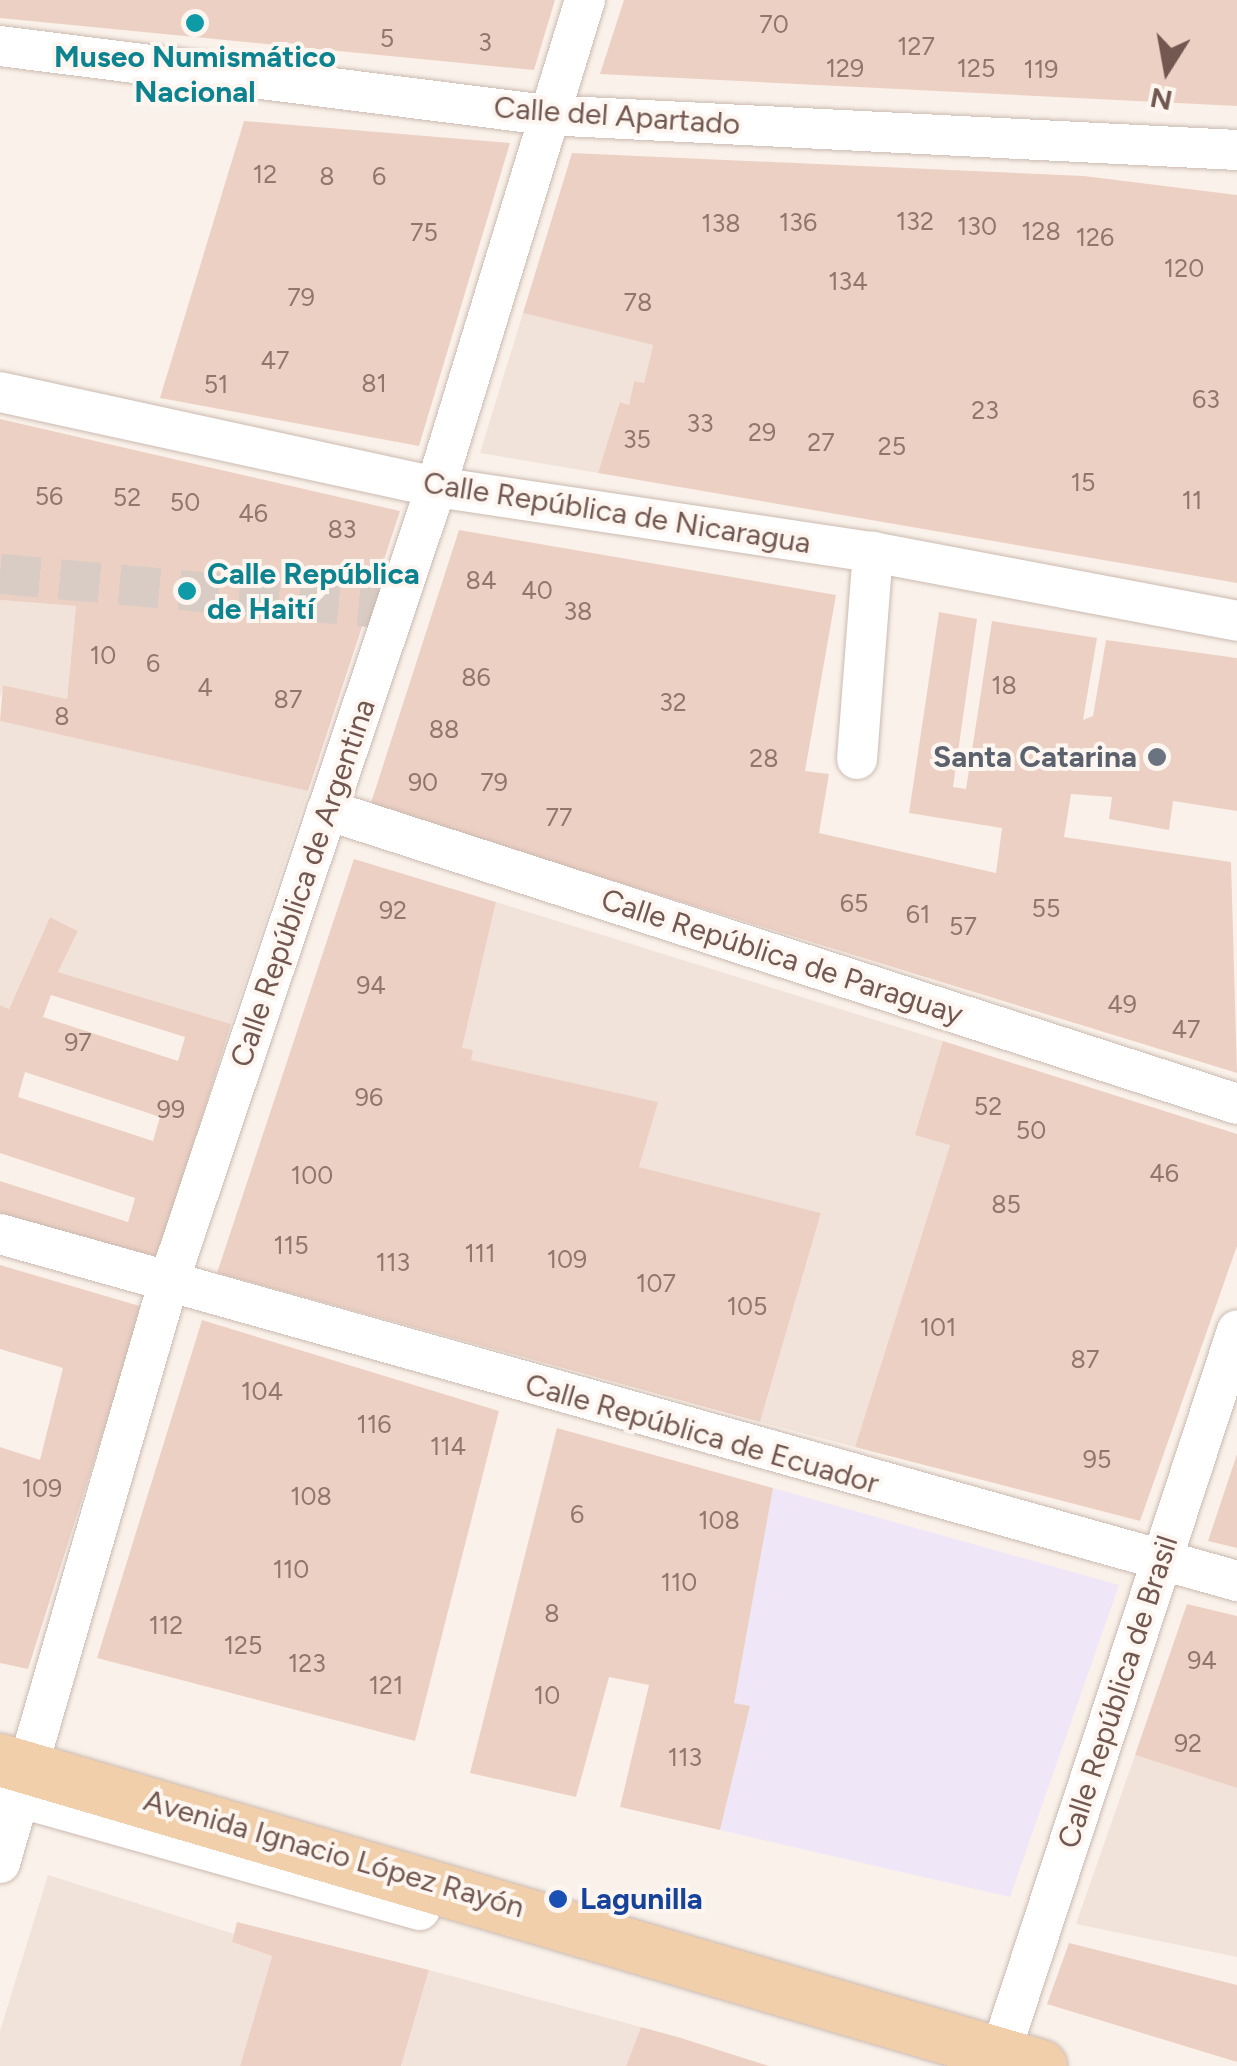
<!DOCTYPE html>
<html>
<head>
<meta charset="utf-8">
<style>
	body { margin:0 }
	#map { position:relative; width:1237px; height:2066px; overflow:hidden; background:#faf2ea; font-family:Figtree,sans-serif }
	div>[style] { position:absolute }
	[style*='--x'] { left:calc(var(--x)*1px); top:calc(var(--y)*1px); width:calc(var(--w)*1px); rotate:calc(var(--a)*1deg) }
	.residential>* { inset:0; background:#f1e3d9 }
	.education>* { inset:0; background:#efe6f7 }
	.building>* { inset:0; background:#edd0c4 }
	.minor-tunnel>* { height:40px; margin-top:-20px; transform-origin:0; background:repeating-linear-gradient(90deg,#d8ccc4 0 40px,transparent 0 60px) }
	.roads { filter:drop-shadow(0 0 2px #cbbab1) drop-shadow(0 0 2px #cbbab1) }
	.minor>* { height:40px; margin:-20px; padding:0 20px; transform-origin:20px; border-radius:20px; background:#fff }
	.major>* { height:52px; margin:-26px; padding:0 26px; transform-origin:26px; border-radius:26px; background:#f1cfaa }
	.dots>* { width:28px; height:28px; translate:-50% -50%; box-sizing:border-box; border:5px solid #fdf6f0; border-radius:50% }
	span { translate:-50% -50%; white-space:nowrap; text-align:center; line-height:1.15; -webkit-text-stroke:8px #fdf6f0; paint-order:stroke }
	.number-label { font-size:25px; color:#91766d }
	.number-label span { -webkit-text-stroke-width:0 }
	.culture-label { font-size:30px; color:#0d838f; font-weight:700 }
	.left { translate:0 -50%; text-align:left }
	.street-label { font-size:30px; color:#725850 }
	.worship-label { font-size:30px; color:#5b616d; font-weight:700 }
	.right { translate:-100% -50%; text-align:right }
	.transit-label { font-size:30px; color:#164399; font-weight:700 }
	.north { position:absolute; left:1117px; top:20px; width:100px; height:100px; -webkit-text-stroke:8px #fdf6f0; paint-order:stroke; rotate:191deg; font-size:28px; font-weight:700; line-height:40px; text-align:center; color:#725850 }
	.north::after { content:''; display:block; margin:auto; width:35px; height:45px; background:#725850; clip-path:polygon(50% 0,100% 100%,50% 72%,0 100%) }
</style>
</head>
<body>
<div id="map">
	<div class="residential">
		<i style="clip-path:polygon(523px 313px,653px 345px,644px 383px,634px 381px,629px 405px,621px 402px,598px 473px,480px 453px)"></i>
		<i style="clip-path:polygon(0 600px,76px 606px,67px 699px,4px 685px,0 698px)"></i>
		<i style="clip-path:polygon(0 721px,308px 791px,231px 1024px,58px 972px,78px 931px,50px 917px,9px 1009px,0 1005px)"></i>
		<i style="clip-path:polygon(496px 902px,943px 1041px,950px 1145px,855px 1447px,760px 1422px,821px 1213px,639px 1167px,657px 1102px,471px 1060px,462px 1048px)"></i>
		<i style="clip-path:polygon(1135px 1755px,1237px 1788px,1237px 1957px,1076px 1924px)"></i>
		<i style="clip-path:polygon(48px 1875px,234px 1934px,232px 1942px,272px 1956px,240px 2066px,0 2066px,0 2031px)"></i>
		<i style="clip-path:polygon(429px 1970px,641px 2027px,626px 2066px,401px 2066px)"></i>
	</div>
	<div class="education">
		<i style="clip-path:polygon(773px 1488px,1119px 1585px,1010px 1897px,720px 1830px,749px 1706px,734px 1703px)"></i>
	</div>
	<div class="building">
		<i style="clip-path:polygon(0 0,555px 0,534px 70px,0 18px)"></i>
		<i style="clip-path:polygon(624px 0,1237px 0,1237px 106px,600px 74px)"></i>
		<i style="clip-path:polygon(244px 121px,510px 143px,419px 446px,160px 398px)"></i>
		<i style="clip-path:polygon(572px 153px,1084px 176px,1237px 195px,1237px 583px,598px 473px,620px 402px,629px 405px,634px 381px,644px 383px,653px 345px,523px 313px)"></i>
		<i style="clip-path:polygon(0 419px,400px 511px,308px 791px,0 721px,3px 685px,67px 699px,76px 606px,0 600px)"></i>
		<i style="clip-path:polygon(459px 530px,836px 595px,805px 771px,829px 774px,819px 833px,996px 873px,1002px 828px,909px 813px,939px 612px,977px 619px,953px 787px,966px 789px,992px 621px,1097px 638px,1083px 720px,1093px 716px,1106px 640px,1237px 658px,1237px 811px,1173px 801px,1169px 830px,1109px 819px,1112px 797px,1071px 794px,1064px 837px,1231px 862px,1237px 1073px,370px 806px)"></i>
		<i style="clip-path:polygon(354px 859px,496px 902px,462px 1048px,473px 1050px,471px 1060px,658px 1102px,639px 1167px,821px 1213px,760px 1422px,217px 1273px)"></i>
		<i style="clip-path:polygon(evenodd,50px 917px,78px 931px,58px 972px,231px 1024px,157px 1262px,0 1215px,0 1181px,128px 1222px,135px 1198px,0 1153px,0 1005px,9px 1009px,50px 917px,51px 995px,185px 1037px,178px 1061px,43px 1017px,51px 995px,50px 917px,25px 1072px,160px 1117px,153px 1141px,18px 1097px,25px 1072px)"></i>
		<i style="clip-path:polygon(943px 1041px,1237px 1134px,1237px 1246px,1140px 1521px,855px 1447px,950px 1145px,915px 1135px)"></i>
		<i style="clip-path:polygon(0 1265px,143px 1307px,28px 1669px,0 1663px,0 1447px,40px 1460px,63px 1368px,0 1349px)"></i>
		<i style="clip-path:polygon(202px 1320px,499px 1411px,415px 1741px,97px 1658px)"></i>
		<i style="clip-path:polygon(557px 1428px,773px 1488px,734px 1703px,750px 1706px,720px 1830px,620px 1807px,649px 1685px,609px 1677px,576px 1797px,470px 1773px)"></i>
		<i style="clip-path:polygon(1237px 1454px,1237px 1548px,1208px 1541px)"></i>
		<i style="clip-path:polygon(1187px 1604px,1237px 1616px,1237px 1788px,1135px 1755px)"></i>
		<i style="clip-path:polygon(237px 1922px,429px 1970px,401px 2066px,240px 2066px,272px 1956px,232px 1942px)"></i>
		<i style="clip-path:polygon(1069px 1943px,1237px 1985px,1237px 2062px,1047px 2004px)"></i>
		<i style="clip-path:polygon(641px 2027px,681px 2038px,769px 2066px,626px 2066px)"></i>
	</div>
	<div class="minor-tunnel">
		<i style="--x:0;--y:574;--w:397;--a:5.1"></i>
	</div>
	<div class="roads">
		<div class="minor">
			<i style="--x:0;--y:46;--w:550;--a:7.2"></i>
			<i style="--x:546;--y:115;--w:692;--a:2.9"></i>
			<i style="--x:0;--y:392;--w:446;--a:12.3"></i>
			<i style="--x:436;--y:487;--w:442;--a:8.5"></i>
			<i style="--x:873;--y:552;--w:370;--a:10.7"></i>
			<i style="--x:857;--y:759;--w:208;--a:-85.6"></i>
			<i style="--x:327;--y:810;--w:956;--a:17.9"></i>
			<i style="--x:0;--y:1234;--w:1285;--a:15.67"></i>
			<i style="--x:0;--y:1792;--w:436;--a:15.7"></i>
			<i style="--x:0;--y:1863;--w:603;--a:-73.82"></i>
			<i style="--x:168;--y:1284;--w:841;--a:-71.41"></i>
			<i style="--x:436;--y:487;--w:509;--a:-72.99"></i>
			<i style="--x:996;--y:2066;--w:774;--a:-71.85"></i>
		</div>
		<div class="major">
			<i style="--x:0;--y:1760;--w:1085;--a:16.38"></i>
		</div>
	</div>
	<div class="dots">
		<i style="left:195px;top:23px;background:#0f9aa8"></i>
		<i style="left:187px;top:591px;background:#0f9aa8"></i>
		<i style="left:1157px;top:757px;background:#6b7280"></i>
		<i style="left:558px;top:1899px;background:#1a4fb4"></i>
	</div>
	<div class="number-label">
		<span style="left:774px;top:24px">70</span>
		<span style="left:387px;top:38px">5</span>
		<span style="left:485px;top:42px">3</span>
		<span style="left:916px;top:46px">127</span>
		<span style="left:845px;top:68px">129</span>
		<span style="left:976px;top:68px">125</span>
		<span style="left:1041px;top:69px">119</span>
		<span style="left:265px;top:174px">12</span>
		<span style="left:327px;top:176px">8</span>
		<span style="left:379px;top:176px">6</span>
		<span style="left:915px;top:221px">132</span>
		<span style="left:798px;top:222px">136</span>
		<span style="left:721px;top:223px">138</span>
		<span style="left:977px;top:226px">130</span>
		<span style="left:1041px;top:231px">128</span>
		<span style="left:424px;top:232px">75</span>
		<span style="left:1095px;top:237px">126</span>
		<span style="left:1184px;top:268px">120</span>
		<span style="left:848px;top:281px">134</span>
		<span style="left:301px;top:297px">79</span>
		<span style="left:638px;top:302px">78</span>
		<span style="left:275px;top:360px">47</span>
		<span style="left:374px;top:383px">81</span>
		<span style="left:216px;top:384px">51</span>
		<span style="left:1206px;top:399px">63</span>
		<span style="left:985px;top:410px">23</span>
		<span style="left:700px;top:423px">33</span>
		<span style="left:762px;top:432px">29</span>
		<span style="left:637px;top:439px">35</span>
		<span style="left:821px;top:442px">27</span>
		<span style="left:892px;top:446px">25</span>
		<span style="left:1083px;top:482px">15</span>
		<span style="left:49px;top:496px">56</span>
		<span style="left:127px;top:497px">52</span>
		<span style="left:1192px;top:500px">11</span>
		<span style="left:185px;top:502px">50</span>
		<span style="left:253px;top:513px">46</span>
		<span style="left:342px;top:529px">83</span>
		<span style="left:481px;top:580px">84</span>
		<span style="left:537px;top:590px">40</span>
		<span style="left:578px;top:611px">38</span>
		<span style="left:103px;top:655px">10</span>
		<span style="left:153px;top:663px">6</span>
		<span style="left:476px;top:677px">86</span>
		<span style="left:1004px;top:685px">18</span>
		<span style="left:205px;top:687px">4</span>
		<span style="left:288px;top:699px">87</span>
		<span style="left:673px;top:702px">32</span>
		<span style="left:62px;top:716px">8</span>
		<span style="left:444px;top:729px">88</span>
		<span style="left:764px;top:758px">28</span>
		<span style="left:423px;top:782px">90</span>
		<span style="left:494px;top:782px">79</span>
		<span style="left:559px;top:817px">77</span>
		<span style="left:854px;top:903px">65</span>
		<span style="left:1046px;top:908px">55</span>
		<span style="left:393px;top:910px">92</span>
		<span style="left:918px;top:914px">61</span>
		<span style="left:963px;top:926px">57</span>
		<span style="left:371px;top:985px">94</span>
		<span style="left:1122px;top:1004px">49</span>
		<span style="left:1186px;top:1029px">47</span>
		<span style="left:78px;top:1042px">97</span>
		<span style="left:369px;top:1097px">96</span>
		<span style="left:988px;top:1106px">52</span>
		<span style="left:171px;top:1109px">99</span>
		<span style="left:1031px;top:1130px">50</span>
		<span style="left:1164px;top:1173px">46</span>
		<span style="left:312px;top:1175px">100</span>
		<span style="left:1006px;top:1204px">85</span>
		<span style="left:291px;top:1245px">115</span>
		<span style="left:480px;top:1253px">111</span>
		<span style="left:567px;top:1259px">109</span>
		<span style="left:393px;top:1262px">113</span>
		<span style="left:656px;top:1283px">107</span>
		<span style="left:747px;top:1306px">105</span>
		<span style="left:938px;top:1327px">101</span>
		<span style="left:1085px;top:1359px">87</span>
		<span style="left:262px;top:1391px">104</span>
		<span style="left:374px;top:1424px">116</span>
		<span style="left:448px;top:1446px">114</span>
		<span style="left:1097px;top:1459px">95</span>
		<span style="left:42px;top:1488px">109</span>
		<span style="left:311px;top:1496px">108</span>
		<span style="left:577px;top:1514px">6</span>
		<span style="left:719px;top:1520px">108</span>
		<span style="left:291px;top:1569px">110</span>
		<span style="left:679px;top:1582px">110</span>
		<span style="left:552px;top:1613px">8</span>
		<span style="left:166px;top:1625px">112</span>
		<span style="left:243px;top:1645px">125</span>
		<span style="left:1202px;top:1660px">94</span>
		<span style="left:307px;top:1663px">123</span>
		<span style="left:386px;top:1685px">121</span>
		<span style="left:547px;top:1695px">10</span>
		<span style="left:1188px;top:1743px">92</span>
		<span style="left:685px;top:1757px">113</span>
	</div>
	<div class="culture-label">
		<span style="left:195px;top:74px">Museo Numismático<br>Nacional</span>
		<span class="left" style="left:207px;top:591px">Calle República<br>de Haití</span>
	</div>
	<div class="street-label">
		<span style="left:617px;top:116px;rotate:4deg">Calle del Apartado</span>
		<span style="left:617px;top:513px;rotate:9deg">Calle República de Nicaragua</span>
		<span style="left:303px;top:883px;rotate:-71deg">Calle República de Argentina</span>
		<span style="left:782px;top:957px;rotate:18deg">Calle República de Paraguay</span>
		<span style="left:702px;top:1434px;rotate:16deg">Calle República de Ecuador</span>
		<span style="left:1118px;top:1692px;rotate:-72deg">Calle República de Brasil</span>
		<span style="left:334px;top:1854px;rotate:16deg">Avenida Ignacio López Rayón</span>
	</div>
	<div class="worship-label">
		<span class="right" style="left:1137px;top:757px">Santa Catarina</span>
	</div>
	<div class="transit-label">
		<span class="left" style="left:580px;top:1899px">Lagunilla</span>
	</div>
	<div class="north">N</div>
</div>
</body>
</html>
